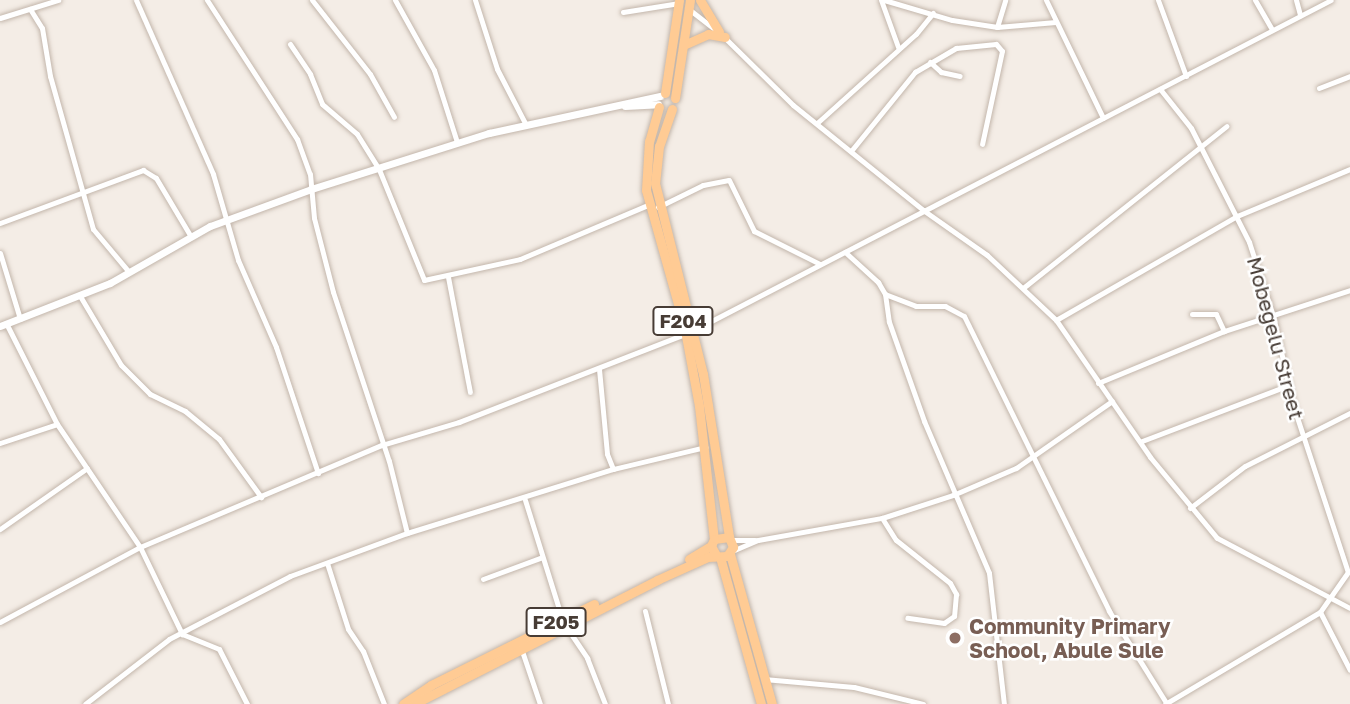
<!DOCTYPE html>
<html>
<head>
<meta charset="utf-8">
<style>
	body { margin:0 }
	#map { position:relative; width:1350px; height:704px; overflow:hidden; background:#f4ede6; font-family:"Golos Text",sans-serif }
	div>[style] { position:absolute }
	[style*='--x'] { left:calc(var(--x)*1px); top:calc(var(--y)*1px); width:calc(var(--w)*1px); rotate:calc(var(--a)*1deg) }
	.roads { filter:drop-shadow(0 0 2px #c3b6ab) drop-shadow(0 0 2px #c3b6ab) }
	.minor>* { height:5px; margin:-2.5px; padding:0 2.5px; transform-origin:2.5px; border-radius:2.5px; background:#fff }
	.tertiary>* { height:7px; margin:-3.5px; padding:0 3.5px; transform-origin:3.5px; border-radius:3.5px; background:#fff }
	.primary>* { height:9px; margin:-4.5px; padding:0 4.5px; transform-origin:4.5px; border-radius:4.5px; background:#ffcb94 }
	.dots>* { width:19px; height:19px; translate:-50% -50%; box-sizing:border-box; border:4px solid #fff; border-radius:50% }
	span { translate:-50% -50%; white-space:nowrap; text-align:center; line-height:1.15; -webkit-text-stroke:5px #fff; paint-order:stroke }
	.shield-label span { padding:2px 5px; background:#fff; border:2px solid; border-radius:5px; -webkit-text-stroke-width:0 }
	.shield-label { font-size:19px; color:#473c35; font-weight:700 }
	.street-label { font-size:21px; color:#473c35 }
	.education-label { font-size:21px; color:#785e54; font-weight:700 }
	.left { translate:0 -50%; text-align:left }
</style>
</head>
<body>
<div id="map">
	<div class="roads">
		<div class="minor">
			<i style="--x:136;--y:0;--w:190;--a:66.1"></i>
			<i style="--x:213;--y:174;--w:90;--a:73.8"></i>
			<i style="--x:238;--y:260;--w:95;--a:66.4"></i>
			<i style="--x:276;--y:347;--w:133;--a:71.6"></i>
			<i style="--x:207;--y:0;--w:166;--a:57.1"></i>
			<i style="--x:297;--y:139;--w:37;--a:70"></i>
			<i style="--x:310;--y:174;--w:44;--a:84.8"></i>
			<i style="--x:314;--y:218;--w:76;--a:75.6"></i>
			<i style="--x:333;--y:292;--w:178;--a:71.7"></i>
			<i style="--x:389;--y:461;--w:74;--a:76"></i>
			<i style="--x:312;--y:0;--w:94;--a:51.9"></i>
			<i style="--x:370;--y:74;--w:49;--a:60.8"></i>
			<i style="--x:395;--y:0;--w:80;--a:60.9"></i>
			<i style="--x:434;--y:70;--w:76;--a:72.3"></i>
			<i style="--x:475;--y:0;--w:72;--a:72.3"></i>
			<i style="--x:497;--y:69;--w:63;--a:62.6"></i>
			<i style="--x:881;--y:0;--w:50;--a:70.1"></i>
			<i style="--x:884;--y:0;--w:71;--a:16.4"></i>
			<i style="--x:952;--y:20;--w:46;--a:8.8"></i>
			<i style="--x:997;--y:27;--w:59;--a:-4.8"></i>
			<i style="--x:1046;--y:0;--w:131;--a:64.2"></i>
			<i style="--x:1158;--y:0;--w:81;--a:69.8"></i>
			<i style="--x:1255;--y:0;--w:34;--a:60"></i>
			<i style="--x:1296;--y:0;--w:16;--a:75"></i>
			<i style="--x:30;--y:9;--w:22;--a:58"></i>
			<i style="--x:42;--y:28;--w:49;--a:80.5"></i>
			<i style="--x:50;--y:76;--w:159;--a:74.3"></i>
			<i style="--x:93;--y:229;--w:56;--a:50.1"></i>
			<i style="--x:690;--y:10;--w:29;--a:38"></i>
			<i style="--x:623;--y:12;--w:57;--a:-9.1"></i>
			<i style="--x:0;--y:18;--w:61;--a:-17.2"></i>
			<i style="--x:997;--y:27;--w:28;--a:-73"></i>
			<i style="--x:723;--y:36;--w:98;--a:44.6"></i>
			<i style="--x:793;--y:105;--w:167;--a:38.9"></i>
			<i style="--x:923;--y:210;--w:78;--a:35.1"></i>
			<i style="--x:987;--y:255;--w:95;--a:43.3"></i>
			<i style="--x:1056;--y:320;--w:166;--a:55.5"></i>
			<i style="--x:1150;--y:457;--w:105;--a:50.4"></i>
			<i style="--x:1217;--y:538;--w:150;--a:27.8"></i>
			<i style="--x:290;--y:44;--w:36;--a:56"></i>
			<i style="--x:310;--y:74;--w:32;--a:68"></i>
			<i style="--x:322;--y:104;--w:46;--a:40.6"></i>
			<i style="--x:357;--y:134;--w:39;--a:58"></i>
			<i style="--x:378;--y:167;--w:122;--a:67.8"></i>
			<i style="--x:424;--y:280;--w:98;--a:-12.3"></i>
			<i style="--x:520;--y:259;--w:139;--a:-22.9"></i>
			<i style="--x:930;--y:62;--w:15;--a:42"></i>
			<i style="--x:941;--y:72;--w:19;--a:12"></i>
			<i style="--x:1319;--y:88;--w:33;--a:-21"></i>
			<i style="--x:1160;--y:89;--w:50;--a:51.5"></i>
			<i style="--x:1191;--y:128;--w:128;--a:63"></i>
			<i style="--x:1249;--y:242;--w:78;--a:72"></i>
			<i style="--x:1273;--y:316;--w:91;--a:77.3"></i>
			<i style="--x:1293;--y:405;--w:176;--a:71.8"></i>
			<i style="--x:1348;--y:572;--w:49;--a:125"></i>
			<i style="--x:1320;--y:612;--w:180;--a:149.3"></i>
			<i style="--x:817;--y:123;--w:133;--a:-42"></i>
			<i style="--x:916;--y:34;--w:27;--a:-51"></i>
			<i style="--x:851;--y:151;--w:102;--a:-51"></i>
			<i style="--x:915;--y:72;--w:48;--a:-30.3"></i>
			<i style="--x:956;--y:48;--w:40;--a:-5.7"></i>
			<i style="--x:996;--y:44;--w:9;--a:49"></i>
			<i style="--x:1002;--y:51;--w:95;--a:102.1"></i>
			<i style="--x:658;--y:207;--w:50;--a:-26.1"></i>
			<i style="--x:703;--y:185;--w:26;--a:-11"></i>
			<i style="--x:729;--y:180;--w:57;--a:63.9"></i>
			<i style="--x:754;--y:231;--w:74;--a:26.6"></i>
			<i style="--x:0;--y:223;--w:153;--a:-20.3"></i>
			<i style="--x:143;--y:170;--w:15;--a:32"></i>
			<i style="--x:156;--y:178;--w:66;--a:59.2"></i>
			<i style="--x:845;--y:252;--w:45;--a:42.3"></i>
			<i style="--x:878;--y:282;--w:14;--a:60"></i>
			<i style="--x:885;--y:294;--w:33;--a:21"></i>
			<i style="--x:916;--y:306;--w:29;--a:0"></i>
			<i style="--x:945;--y:306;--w:21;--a:28"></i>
			<i style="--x:964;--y:316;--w:329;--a:63.8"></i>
			<i style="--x:1109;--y:611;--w:110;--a:58.1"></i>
			<i style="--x:0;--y:253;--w:69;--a:73.1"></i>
			<i style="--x:448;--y:277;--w:117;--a:79.2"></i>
			<i style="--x:1023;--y:288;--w:260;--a:-38.5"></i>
			<i style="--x:885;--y:294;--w:28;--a:82"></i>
			<i style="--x:889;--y:322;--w:105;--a:70.5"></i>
			<i style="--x:924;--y:421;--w:165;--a:66.8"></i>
			<i style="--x:989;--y:573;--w:132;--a:83.5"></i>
			<i style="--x:80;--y:296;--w:80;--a:59.3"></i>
			<i style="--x:121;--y:365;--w:41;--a:45"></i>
			<i style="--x:150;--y:394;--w:39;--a:26"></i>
			<i style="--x:185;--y:411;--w:44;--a:39.5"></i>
			<i style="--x:219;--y:439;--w:72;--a:54.1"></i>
			<i style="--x:1192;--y:314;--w:24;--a:0"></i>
			<i style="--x:1216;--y:314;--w:19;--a:65"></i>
			<i style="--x:1056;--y:320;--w:209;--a:-29.9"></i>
			<i style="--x:1237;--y:216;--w:122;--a:-22.6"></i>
			<i style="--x:6;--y:323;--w:113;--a:63.2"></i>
			<i style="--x:57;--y:424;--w:148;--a:56"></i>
			<i style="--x:140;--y:547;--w:97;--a:64.2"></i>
			<i style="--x:182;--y:634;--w:40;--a:22"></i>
			<i style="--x:219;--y:649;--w:62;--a:63"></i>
			<i style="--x:694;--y:330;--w:717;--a:-27.39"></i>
			<i style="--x:599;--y:369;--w:85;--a:84.6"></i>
			<i style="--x:607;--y:454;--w:16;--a:68"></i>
			<i style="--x:1098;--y:383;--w:136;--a:-22.4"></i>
			<i style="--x:1224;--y:331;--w:133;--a:-18"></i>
			<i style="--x:1142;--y:441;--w:155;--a:-20.8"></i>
			<i style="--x:0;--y:443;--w:60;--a:-18.4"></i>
			<i style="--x:525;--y:500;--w:125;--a:72.7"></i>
			<i style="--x:1190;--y:508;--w:69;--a:-37.4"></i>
			<i style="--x:1245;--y:466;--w:118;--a:-26.8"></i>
			<i style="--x:882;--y:518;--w:26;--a:58"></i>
			<i style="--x:896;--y:540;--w:69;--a:38.5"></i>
			<i style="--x:950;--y:583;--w:13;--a:61"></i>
			<i style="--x:956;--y:594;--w:22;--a:95"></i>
			<i style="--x:954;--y:616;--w:12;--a:145"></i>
			<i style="--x:944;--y:623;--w:37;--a:-172"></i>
			<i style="--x:0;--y:529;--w:106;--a:-35"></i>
			<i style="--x:731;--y:540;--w:24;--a:0"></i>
			<i style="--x:732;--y:551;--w:28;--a:-23"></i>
			<i style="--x:758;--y:540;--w:126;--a:-10.1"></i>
			<i style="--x:882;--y:518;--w:75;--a:-17.9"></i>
			<i style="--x:953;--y:495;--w:69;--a:-23.2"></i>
			<i style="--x:1016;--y:468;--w:117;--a:-34.9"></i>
			<i style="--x:327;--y:563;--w:69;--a:72.3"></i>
			<i style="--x:348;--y:629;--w:27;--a:56"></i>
			<i style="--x:363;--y:651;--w:57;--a:68.4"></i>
			<i style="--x:483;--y:579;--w:61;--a:-20.2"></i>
			<i style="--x:645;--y:611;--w:96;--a:76.1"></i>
			<i style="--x:1320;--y:612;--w:65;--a:62.7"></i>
			<i style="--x:0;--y:622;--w:159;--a:-28.2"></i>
			<i style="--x:140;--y:547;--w:263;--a:-22.9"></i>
			<i style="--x:382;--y:445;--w:80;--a:-16.6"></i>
			<i style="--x:459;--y:422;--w:243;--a:-21.3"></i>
			<i style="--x:565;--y:625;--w:40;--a:56"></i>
			<i style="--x:587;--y:658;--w:49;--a:68.6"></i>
			<i style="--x:521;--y:648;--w:59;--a:71.3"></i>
			<i style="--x:764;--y:679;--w:90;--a:5.1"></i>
			<i style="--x:854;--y:687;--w:71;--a:13.8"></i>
			<i style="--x:85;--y:704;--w:106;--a:-37.7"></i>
			<i style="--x:169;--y:639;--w:136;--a:-27.5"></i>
			<i style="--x:290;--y:576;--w:125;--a:-20.2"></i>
			<i style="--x:407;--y:533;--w:216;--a:-17.3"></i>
			<i style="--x:613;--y:469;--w:95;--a:-13.4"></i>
		</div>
		<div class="tertiary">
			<i style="--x:625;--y:106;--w:33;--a:-3"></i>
			<i style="--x:0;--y:326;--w:118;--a:-21.4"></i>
			<i style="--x:110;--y:283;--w:115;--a:-29.7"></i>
			<i style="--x:210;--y:226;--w:108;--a:-20.1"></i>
			<i style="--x:311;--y:189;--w:187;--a:-17.5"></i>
			<i style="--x:489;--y:133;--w:175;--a:-12.2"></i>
		</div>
		<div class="primary">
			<i style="--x:700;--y:0;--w:37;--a:59"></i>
			<i style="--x:686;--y:44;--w:24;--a:-24"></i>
			<i style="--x:708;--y:34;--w:17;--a:10"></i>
			<i style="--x:665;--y:93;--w:94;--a:-81.4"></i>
			<i style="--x:675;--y:98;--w:99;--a:-81.3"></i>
			<i style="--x:659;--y:107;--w:35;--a:106"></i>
			<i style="--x:649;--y:141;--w:49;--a:93.5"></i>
			<i style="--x:646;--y:190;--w:140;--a:74.3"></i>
			<i style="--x:684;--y:325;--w:82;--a:79.5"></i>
			<i style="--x:699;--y:406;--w:134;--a:83.6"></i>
			<i style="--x:672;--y:109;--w:39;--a:109"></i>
			<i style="--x:659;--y:146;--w:37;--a:96"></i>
			<i style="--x:655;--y:183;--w:197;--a:75.9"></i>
			<i style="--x:703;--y:374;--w:165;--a:80.9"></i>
			<i style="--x:730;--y:554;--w:156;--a:74.4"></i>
			<i style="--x:720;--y:557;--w:153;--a:74.4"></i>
			<i style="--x:689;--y:559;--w:26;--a:-31"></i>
			<i style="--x:403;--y:704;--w:34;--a:-34"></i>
			<i style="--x:431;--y:685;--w:182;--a:-26.4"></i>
			<i style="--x:414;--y:704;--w:273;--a:-27"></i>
			<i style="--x:657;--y:580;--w:56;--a:-24.3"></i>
			<i style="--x:708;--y:557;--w:19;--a:-3"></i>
			<i style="--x:727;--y:556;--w:11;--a:-56"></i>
			<i style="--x:733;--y:547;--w:11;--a:-112"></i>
			<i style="--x:729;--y:537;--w:15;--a:172"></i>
			<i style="--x:714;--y:539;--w:8;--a:113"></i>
			<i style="--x:711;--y:546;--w:10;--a:61"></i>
		</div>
	</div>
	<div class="dots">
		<i style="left:955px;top:638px;background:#8d6e63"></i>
	</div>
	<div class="shield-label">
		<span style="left:683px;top:321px">F204</span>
		<span style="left:556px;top:622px">F205</span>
	</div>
	<div class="street-label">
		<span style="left:1276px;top:338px;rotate:75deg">Mobegelu Street</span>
	</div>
	<div class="education-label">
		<span class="left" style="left:969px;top:638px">Community Primary<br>School, Abule Sule</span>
	</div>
</div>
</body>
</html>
